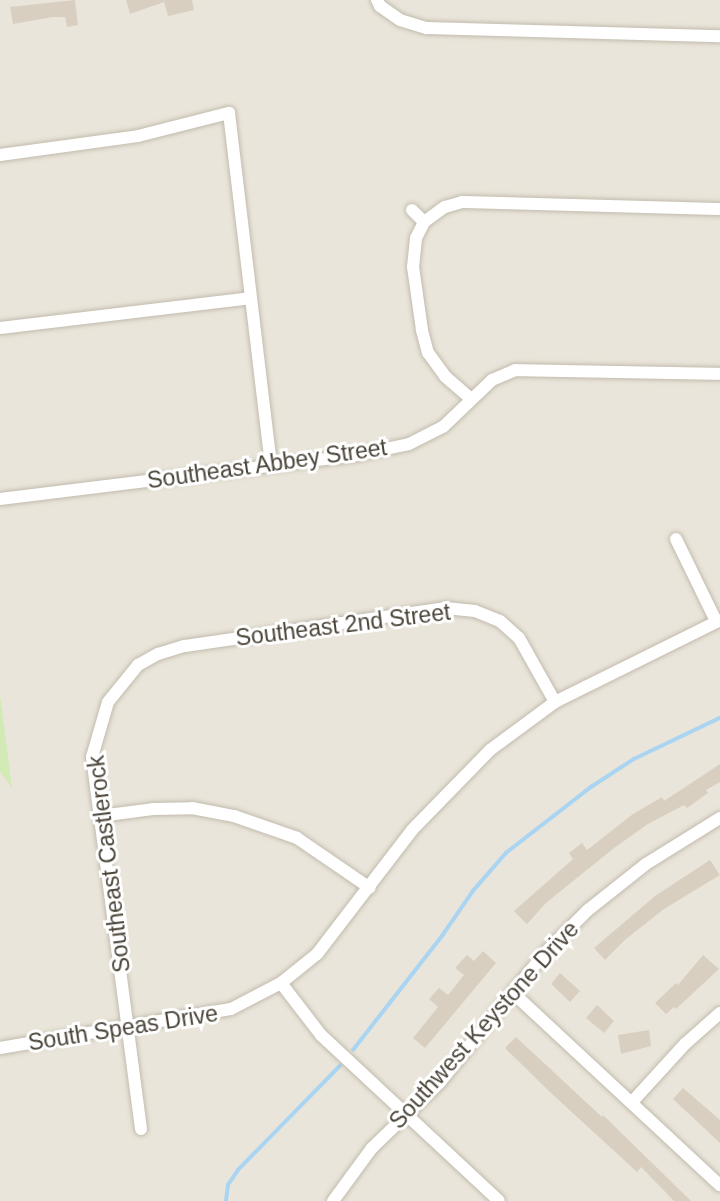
<!DOCTYPE html>
<html>
<head>
<meta charset="utf-8">
<style>
	body { margin:0 }
	#map { position:relative; width:720px; height:1201px; overflow:hidden; background:#f6f3ec; font-family:Arial,sans-serif }
	div>[style] { position:absolute }
	[style*='--x'] { left:calc(var(--x)*1px); top:calc(var(--y)*1px); width:calc(var(--w)*1px); rotate:calc(var(--a)*1deg) }
	.residential>* { inset:0; background:#eae5da }
	.green>* { inset:0; background:#d2eab5 }
	.stream>* { height:3.5px; margin:-1.75px; padding:0 1.75px; transform-origin:1.75px; border-radius:1.75px; background:#a9d4f2 }
	.building>* { inset:0; background:#d8cfc1 }
	.roads { filter:drop-shadow(0 0 2px #c2bbae) drop-shadow(0 0 2px #c2bbae) }
	.street>* { height:12px; margin:-6px; padding:0 6px; transform-origin:6px; border-radius:6px; background:#fff }
	span { translate:-50% -50%; white-space:nowrap; text-align:center; line-height:1.15; -webkit-text-stroke:6px #fff; paint-order:stroke }
	.street-label { font-size:23px; color:#4b4439 }
</style>
</head>
<body>
<div id="map">
	<div class="residential">
		<i style="clip-path:polygon(0 0,720px 0,720px 1201px,0 1201px,0 772px,11px 786px,0 694px)"></i>
	</div>
	<div class="green">
		<i style="clip-path:polygon(0 694px,12px 788px,0 772px)"></i>
	</div>
	<div class="stream">
		<i style="--x:353;--y:1050;--w:145;--a:-52"></i>
		<i style="--x:442;--y:936;--w:55;--a:-55.4"></i>
		<i style="--x:473;--y:891;--w:50;--a:-49"></i>
		<i style="--x:506;--y:853;--w:108;--a:-37.8"></i>
		<i style="--x:591;--y:787;--w:51;--a:-33.1"></i>
		<i style="--x:634;--y:759;--w:95;--a:-25.5"></i>
		<i style="--x:226;--y:1201;--w:16;--a:-83"></i>
		<i style="--x:228;--y:1185;--w:18;--a:-56"></i>
		<i style="--x:238;--y:1170;--w:146;--a:-45.6"></i>
	</div>
	<div class="building">
		<i style="clip-path:polygon(75px 0,78px 25px,67px 27px,65px 17px,53px 17px,13px 24px,10px 7px)"></i>
		<i style="clip-path:polygon(126px 0,192px 0,194px 10px,168px 16px,164px 2px,130px 14px)"></i>
		<i style="clip-path:polygon(720px 764px,720px 782px,706px 790px,708px 793px,687px 808px,684px 805px,648px 824px,614px 848px,546px 903px,527px 924px,514px 911px,573px 859px,569px 853px,582px 843px,587px 850px,633px 814px,662px 797px,664px 801px)"></i>
		<i style="clip-path:polygon(710px 860px,720px 875px,664px 909px,626px 939px,605px 960px,594px 948px,655px 896px)"></i>
		<i style="clip-path:polygon(483px 951px,496px 963px,425px 1048px,413px 1038px,438px 1007px,429px 999px,439px 988px,448px 995px,464px 975px,455px 968px,467px 955px,474px 961px)"></i>
		<i style="clip-path:polygon(703px 955px,719px 969px,676px 1009px,674px 1007px,666px 1014px,655px 1003px,676px 983px,678px 985px)"></i>
		<i style="clip-path:polygon(560px 973px,580px 991px,570px 1002px,551px 984px)"></i>
		<i style="clip-path:polygon(597px 1005px,614px 1021px,604px 1033px,586px 1018px)"></i>
		<i style="clip-path:polygon(649px 1030px,651px 1046px,621px 1054px,618px 1035px)"></i>
		<i style="clip-path:polygon(516px 1037px,602px 1117px,603px 1115px,691px 1201px,674px 1201px,641px 1167px,637px 1172px,551px 1093px,505px 1048px)"></i>
		<i style="clip-path:polygon(683px 1088px,720px 1120px,720px 1143px,673px 1099px)"></i>
	</div>
	<div class="roads">
		<div class="street">
			<i style="--x:377;--y:0;--w:7;--a:63"></i>
			<i style="--x:380;--y:6;--w:24;--a:35"></i>
			<i style="--x:400;--y:20;--w:28;--a:17"></i>
			<i style="--x:427;--y:28;--w:293;--a:1.6"></i>
			<i style="--x:0;--y:155;--w:139;--a:-7.8"></i>
			<i style="--x:138;--y:136;--w:94;--a:-14.2"></i>
			<i style="--x:229;--y:113;--w:353;--a:83.2"></i>
			<i style="--x:412;--y:210;--w:17;--a:45"></i>
			<i style="--x:0;--y:328;--w:252;--a:-6.8"></i>
			<i style="--x:470;--y:398;--w:33;--a:-139"></i>
			<i style="--x:445;--y:376;--w:29;--a:-126"></i>
			<i style="--x:428;--y:353;--w:24;--a:-105"></i>
			<i style="--x:422;--y:330;--w:64;--a:-98.1"></i>
			<i style="--x:413;--y:267;--w:29;--a:-84"></i>
			<i style="--x:416;--y:238;--w:18;--a:-63"></i>
			<i style="--x:424;--y:222;--w:26;--a:-36"></i>
			<i style="--x:445;--y:207;--w:18;--a:-16"></i>
			<i style="--x:462;--y:202;--w:258;--a:1.6"></i>
			<i style="--x:0;--y:499;--w:360;--a:-7"></i>
			<i style="--x:357;--y:455;--w:53;--a:-11.9"></i>
			<i style="--x:409;--y:444;--w:39;--a:-27"></i>
			<i style="--x:444;--y:426;--w:66;--a:-43.8"></i>
			<i style="--x:492;--y:380;--w:25;--a:-23"></i>
			<i style="--x:515;--y:370;--w:205;--a:1.1"></i>
			<i style="--x:676;--y:539;--w:91;--a:64"></i>
			<i style="--x:100;--y:816;--w:53;--a:-7.5"></i>
			<i style="--x:153;--y:809;--w:39;--a:-1"></i>
			<i style="--x:192;--y:808;--w:43;--a:10.8"></i>
			<i style="--x:234;--y:816;--w:67;--a:19.2"></i>
			<i style="--x:297;--y:838;--w:88;--a:34.4"></i>
			<i style="--x:281;--y:983;--w:66;--a:52.4"></i>
			<i style="--x:321;--y:1035;--w:243;--a:43"></i>
			<i style="--x:512;--y:992;--w:284;--a:42.9"></i>
			<i style="--x:0;--y:1048;--w:234;--a:-9.6"></i>
			<i style="--x:231;--y:1009;--w:56;--a:-27.5"></i>
			<i style="--x:281;--y:983;--w:46;--a:-38.9"></i>
			<i style="--x:317;--y:954;--w:156;--a:-52.5"></i>
			<i style="--x:412;--y:830;--w:112;--a:-45.7"></i>
			<i style="--x:490;--y:750;--w:81;--a:-36.4"></i>
			<i style="--x:555;--y:702;--w:184;--a:-26.4"></i>
			<i style="--x:632;--y:1102;--w:79;--a:-47.6"></i>
			<i style="--x:685;--y:1044;--w:47;--a:-41.5"></i>
			<i style="--x:141;--y:1129;--w:375;--a:-97.5"></i>
			<i style="--x:92;--y:757;--w:57;--a:-73.8"></i>
			<i style="--x:108;--y:702;--w:48;--a:-51"></i>
			<i style="--x:138;--y:665;--w:23;--a:-29"></i>
			<i style="--x:158;--y:654;--w:28;--a:-17"></i>
			<i style="--x:185;--y:646;--w:264;--a:-8.3"></i>
			<i style="--x:446;--y:608;--w:29;--a:6"></i>
			<i style="--x:475;--y:611;--w:27;--a:22"></i>
			<i style="--x:500;--y:621;--w:25;--a:42"></i>
			<i style="--x:519;--y:638;--w:73;--a:60.6"></i>
			<i style="--x:333;--y:1201;--w:66;--a:-53.7"></i>
			<i style="--x:372;--y:1148;--w:95;--a:-44.1"></i>
			<i style="--x:440;--y:1082;--w:166;--a:-50.9"></i>
			<i style="--x:545;--y:953;--w:61;--a:-45"></i>
			<i style="--x:588;--y:910;--w:74;--a:-38.4"></i>
			<i style="--x:646;--y:864;--w:87;--a:-31.9"></i>
		</div>
	</div>
	<div class="street-label">
		<span style="left:267px;top:464px;rotate:-8deg">Southeast Abbey Street</span>
		<span style="left:343px;top:625px;rotate:-7deg">Southeast 2nd Street</span>
		<span style="left:109px;top:864px;rotate:-97deg">Southeast Castlerock</span>
		<span style="left:484px;top:1025px;rotate:-48deg">Southwest Keystone Drive</span>
		<span style="left:123px;top:1028px;rotate:-9deg">South Speas Drive</span>
	</div>
</div>
</body>
</html>
